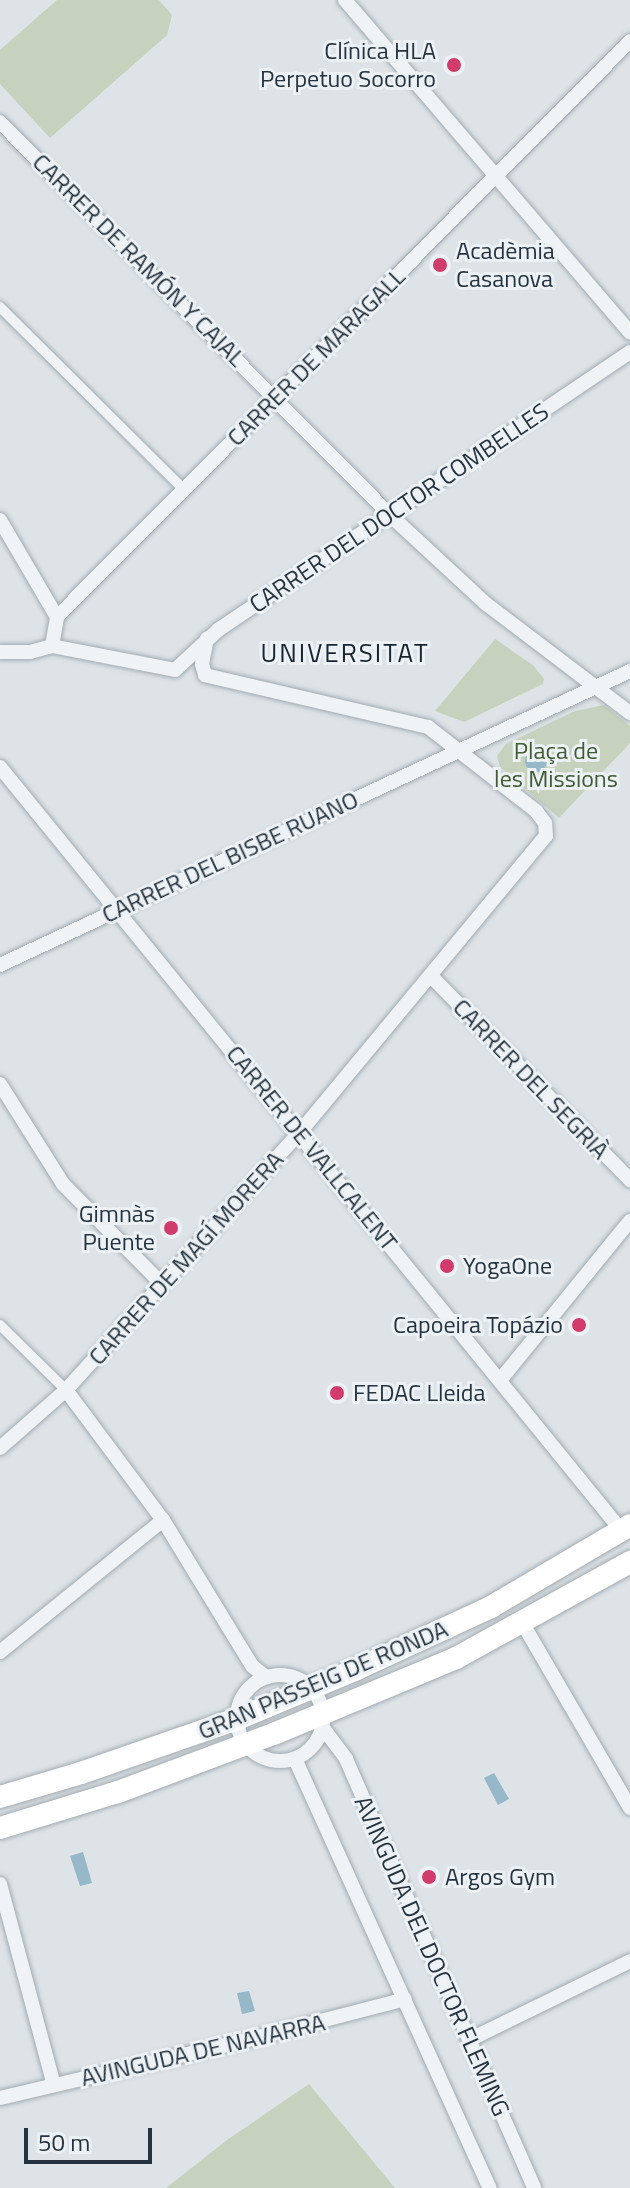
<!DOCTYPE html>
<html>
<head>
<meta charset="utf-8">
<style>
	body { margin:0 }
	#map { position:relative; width:630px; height:2188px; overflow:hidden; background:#dde3e7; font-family:"Titillium Web",sans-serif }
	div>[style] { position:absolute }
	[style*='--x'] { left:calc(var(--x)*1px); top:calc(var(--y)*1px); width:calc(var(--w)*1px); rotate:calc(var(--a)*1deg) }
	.green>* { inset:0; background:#c6d2be }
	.water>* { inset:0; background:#96b8c9 }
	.round { border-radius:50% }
	.roads { filter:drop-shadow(0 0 2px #a2abb1) drop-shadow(0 0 2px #a2abb1) }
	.pedestrian>* { height:10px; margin:-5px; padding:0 5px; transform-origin:5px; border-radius:5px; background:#f0f3f6 }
	.minor>* { height:14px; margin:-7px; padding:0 7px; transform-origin:7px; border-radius:7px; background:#f0f3f6 }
	.minor>.ring { margin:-7px; padding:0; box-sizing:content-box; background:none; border:14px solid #f0f3f6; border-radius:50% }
	.primary>* { height:22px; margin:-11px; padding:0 11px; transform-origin:11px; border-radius:11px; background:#fff }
	.dots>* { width:22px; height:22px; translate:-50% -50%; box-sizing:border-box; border:4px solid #ecf1f5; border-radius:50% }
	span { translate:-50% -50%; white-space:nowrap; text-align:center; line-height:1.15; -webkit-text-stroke:6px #ecf1f5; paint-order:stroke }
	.poi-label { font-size:24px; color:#26333e }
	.right { translate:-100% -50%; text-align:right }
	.left { translate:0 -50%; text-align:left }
	.street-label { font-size:24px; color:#26333e }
	.park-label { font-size:24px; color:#415b33 }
	.neighbourhood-label { font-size:26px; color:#18242f; letter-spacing:2px }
	.scale { position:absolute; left:24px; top:2128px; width:128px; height:36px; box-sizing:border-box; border:4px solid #26333e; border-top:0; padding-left:10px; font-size:24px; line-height:28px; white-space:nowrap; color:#26333e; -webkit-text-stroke:6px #ecf1f5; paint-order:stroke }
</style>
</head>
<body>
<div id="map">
	<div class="green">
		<i style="clip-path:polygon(57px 0,159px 0,172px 15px,167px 35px,50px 138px,0 84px,0 50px)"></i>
		<i style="clip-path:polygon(495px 639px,533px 665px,544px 679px,543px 684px,464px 722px,435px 711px)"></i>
		<i style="clip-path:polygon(604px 705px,630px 726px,630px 743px,559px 818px,500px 767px,497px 756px,506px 744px,575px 711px)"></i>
		<i style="clip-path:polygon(309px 2084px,395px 2188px,166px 2188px,227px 2140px)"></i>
	</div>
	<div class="water">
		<i class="round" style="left:525px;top:750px;width:22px;height:22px"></i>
		<i style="clip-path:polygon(494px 1773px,509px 1799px,498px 1805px,484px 1778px)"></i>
		<i style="clip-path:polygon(83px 1852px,92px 1883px,80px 1886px,70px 1856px)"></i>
		<i style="clip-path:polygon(249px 1991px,255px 2011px,242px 2014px,237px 1993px)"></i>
	</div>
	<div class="roads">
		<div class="pedestrian">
			<i style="--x:0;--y:307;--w:258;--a:44.8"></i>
			<i style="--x:0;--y:1325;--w:93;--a:44.6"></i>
		</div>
		<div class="minor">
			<i style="--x:345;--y:0;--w:438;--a:49.4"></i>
			<i style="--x:0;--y:122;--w:554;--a:45.22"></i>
			<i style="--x:390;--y:515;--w:129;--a:42.8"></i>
			<i style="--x:485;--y:603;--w:182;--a:37.2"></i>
			<i style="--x:0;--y:520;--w:113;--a:59.6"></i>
			<i style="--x:52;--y:646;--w:29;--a:-80"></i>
			<i style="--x:57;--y:617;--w:812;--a:-45.15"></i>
			<i style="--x:0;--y:652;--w:30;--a:0"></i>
			<i style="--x:30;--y:652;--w:23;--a:-15"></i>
			<i style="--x:52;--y:646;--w:125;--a:11"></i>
			<i style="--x:175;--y:670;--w:59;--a:-42.9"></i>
			<i style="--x:218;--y:630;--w:497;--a:-34"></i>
			<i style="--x:0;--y:767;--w:984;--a:50.86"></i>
			<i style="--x:0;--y:965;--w:695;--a:-25.02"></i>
			<i style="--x:432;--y:977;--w:284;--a:45.7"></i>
			<i style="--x:0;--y:1084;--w:118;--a:57.8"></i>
			<i style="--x:63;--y:1184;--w:141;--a:45.3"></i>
			<i style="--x:501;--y:1379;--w:204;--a:-50.8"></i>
			<i style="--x:66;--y:1390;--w:162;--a:53.3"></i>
			<i style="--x:163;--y:1520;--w:171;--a:58.6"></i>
			<i style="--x:252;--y:1666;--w:18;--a:38"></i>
			<i style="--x:0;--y:1448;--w:88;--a:-41.3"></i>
			<i style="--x:66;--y:1390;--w:348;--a:-47.8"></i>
			<i style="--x:300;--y:1132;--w:385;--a:-50.3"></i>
			<i style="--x:546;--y:836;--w:13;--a:-94"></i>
			<i style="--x:545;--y:823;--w:15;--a:-127"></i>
			<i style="--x:536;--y:811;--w:137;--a:-142.1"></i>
			<i style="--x:428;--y:727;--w:229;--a:-166.9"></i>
			<i style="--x:205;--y:675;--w:11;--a:-105"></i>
			<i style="--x:202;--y:664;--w:26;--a:-79"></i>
			<i style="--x:523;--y:1624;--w:213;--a:59.8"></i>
			<i style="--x:0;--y:1652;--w:210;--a:-39"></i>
			<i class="ring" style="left:237px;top:1675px;width:72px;height:72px"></i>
			<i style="--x:323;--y:1728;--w:39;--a:53"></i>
			<i style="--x:346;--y:1759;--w:468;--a:66.3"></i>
			<i style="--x:295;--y:1759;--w:471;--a:65.6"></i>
			<i style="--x:0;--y:1884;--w:208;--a:75"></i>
			<i style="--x:469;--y:2040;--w:179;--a:-26.1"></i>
			<i style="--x:0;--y:2098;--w:254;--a:-13.2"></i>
			<i style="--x:247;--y:2040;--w:163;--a:-14.5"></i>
		</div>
		<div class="primary">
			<i style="--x:0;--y:1797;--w:84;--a:-16.5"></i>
			<i style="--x:81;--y:1773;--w:165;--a:-19.1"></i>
			<i style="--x:237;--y:1719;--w:130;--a:-22.6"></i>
			<i style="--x:357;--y:1669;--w:148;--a:-24.8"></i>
			<i style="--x:491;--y:1607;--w:161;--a:-30.5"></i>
			<i style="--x:0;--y:1828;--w:123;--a:-17"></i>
			<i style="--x:118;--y:1792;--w:169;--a:-20.5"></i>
			<i style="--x:276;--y:1733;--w:195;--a:-22.6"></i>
			<i style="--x:456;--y:1658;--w:199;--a:-28.9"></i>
		</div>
	</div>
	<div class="dots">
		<i style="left:454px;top:65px;background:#d23c6c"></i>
		<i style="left:440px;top:265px;background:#d23c6c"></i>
		<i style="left:171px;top:1228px;background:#d23c6c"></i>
		<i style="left:447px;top:1266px;background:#d23c6c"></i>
		<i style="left:579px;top:1325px;background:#d23c6c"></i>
		<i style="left:337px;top:1393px;background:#d23c6c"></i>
		<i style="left:429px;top:1877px;background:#d23c6c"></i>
	</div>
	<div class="poi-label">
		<span class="right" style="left:436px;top:65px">Clínica HLA<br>Perpetuo Socorro</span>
		<span class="left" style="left:456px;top:265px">Acadèmia<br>Casanova</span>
		<span class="right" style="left:155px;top:1228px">Gimnàs<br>Puente</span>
		<span class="left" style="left:463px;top:1266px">YogaOne</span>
		<span class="right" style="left:563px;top:1325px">Capoeira Topázio</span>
		<span class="left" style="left:353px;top:1393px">FEDAC Lleida</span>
		<span class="left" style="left:445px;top:1877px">Argos Gym</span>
	</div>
	<div class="street-label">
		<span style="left:139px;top:260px;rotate:45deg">CARRER DE RAMÓN Y CAJAL</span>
		<span style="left:316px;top:357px;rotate:-45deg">CARRER DE MARAGALL</span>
		<span style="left:399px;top:508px;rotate:-34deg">CARRER DEL DOCTOR COMBELLES</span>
		<span style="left:230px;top:857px;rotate:-25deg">CARRER DEL BISBE RUANO</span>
		<span style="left:531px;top:1079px;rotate:46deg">CARRER DEL SEGRIÀ</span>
		<span style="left:312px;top:1148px;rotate:51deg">CARRER DE VALLCALENT</span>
		<span style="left:186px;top:1258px;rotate:-48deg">CARRER DE MAGÍ MORERA</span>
		<span style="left:323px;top:1680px;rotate:-23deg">GRAN PASSEIG DE RONDA</span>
		<span style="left:432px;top:1956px;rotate:66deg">AVINGUDA DEL DOCTOR FLEMING</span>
		<span style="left:203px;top:2050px;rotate:-13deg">AVINGUDA DE NAVARRA</span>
	</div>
	<div class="park-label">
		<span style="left:556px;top:765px">Plaça de<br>les Missions</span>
	</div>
	<div class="neighbourhood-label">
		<span style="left:345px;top:653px">UNIVERSITAT</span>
	</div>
	<div class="scale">50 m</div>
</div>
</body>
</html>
